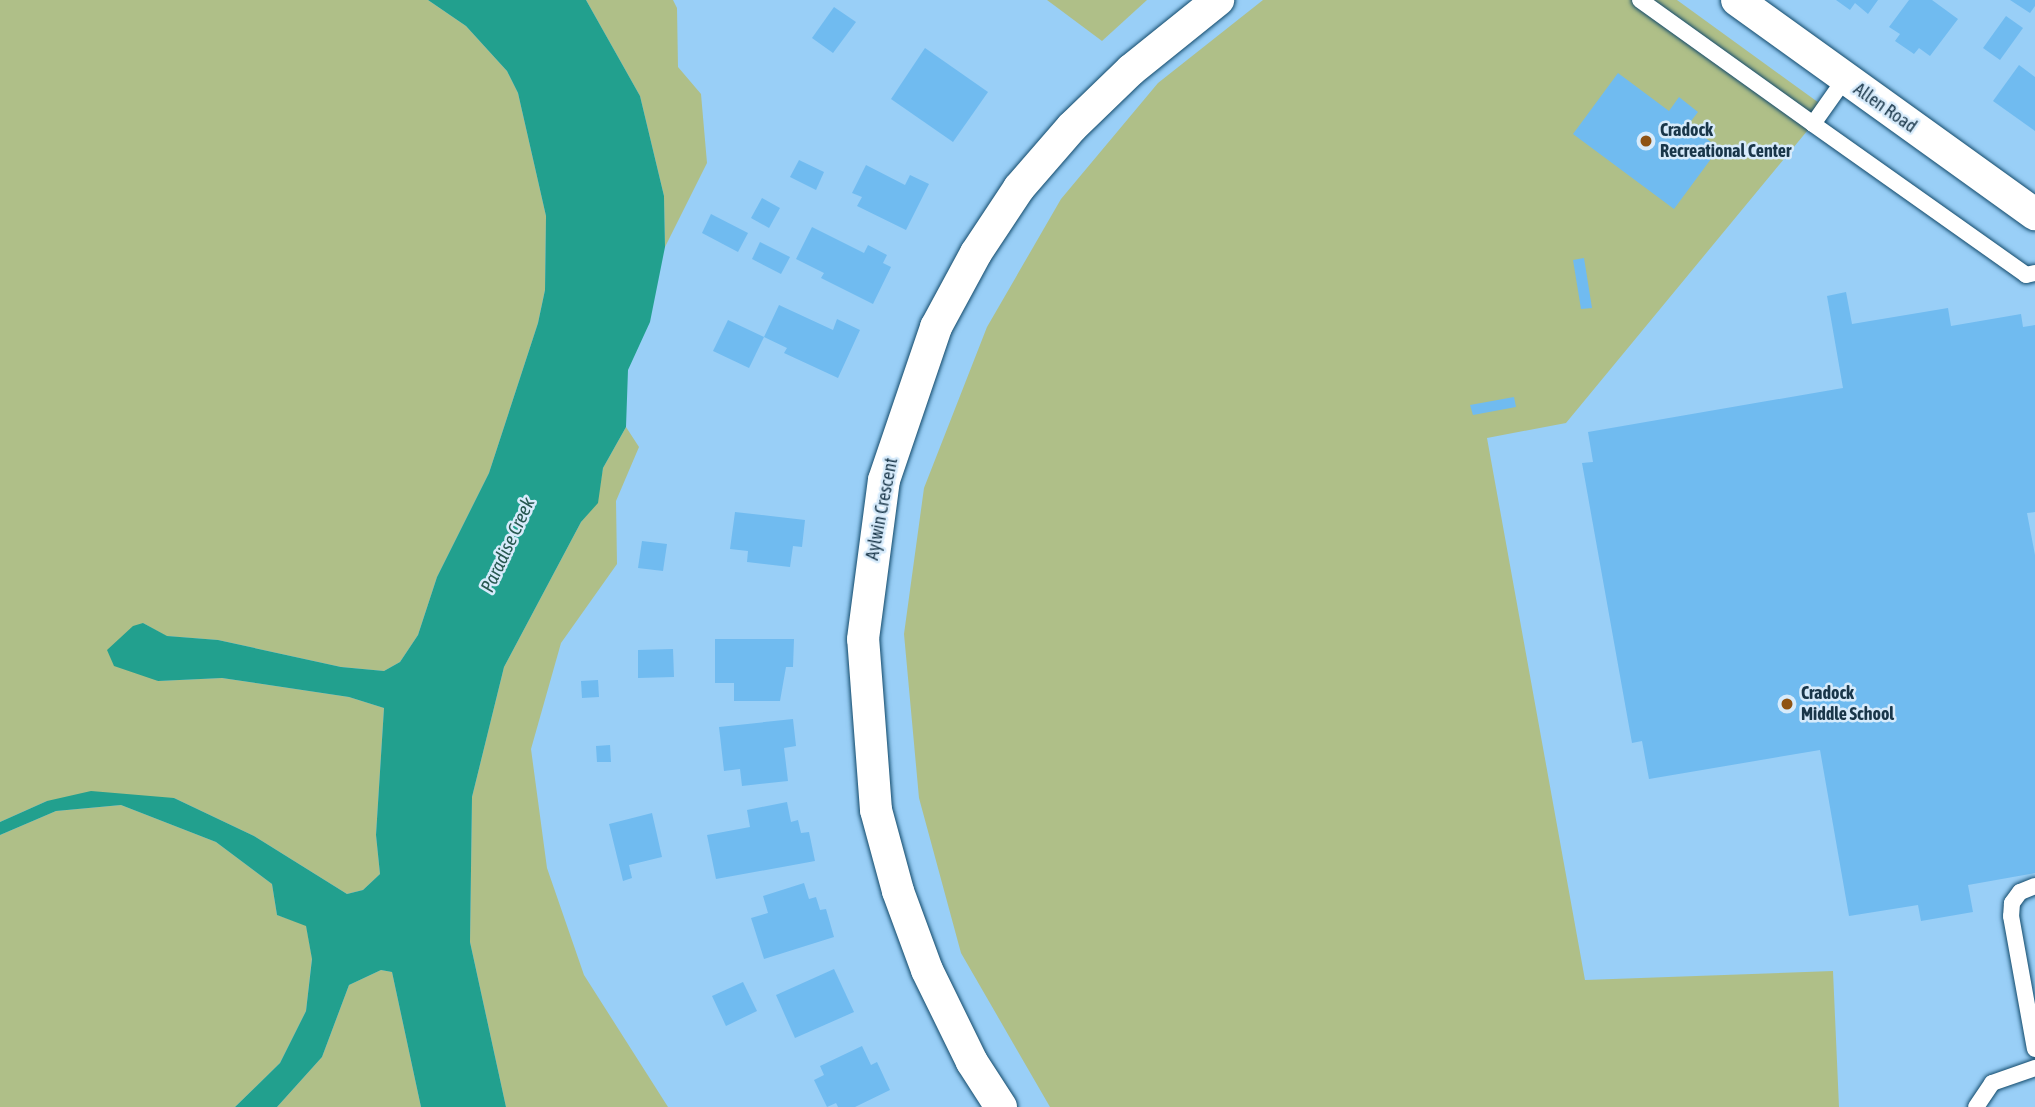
<!DOCTYPE html>
<html>
<head>
<meta charset="utf-8">
<style>
	body { margin:0 }
	#map { position:relative; width:2035px; height:1107px; overflow:hidden; background:#99cff7; font-family:"Asap Condensed",sans-serif }
	div>[style] { position:absolute }
	[style*='--x'] { left:calc(var(--x)*1px); top:calc(var(--y)*1px); width:calc(var(--w)*1px); rotate:calc(var(--a)*1deg) }
	.green>* { inset:0; background:#afbf88 }
	.water>* { inset:0; background:#22a08e }
	.building>* { inset:0; background:#70bbf0 }
	.roads { filter:drop-shadow(0 0 2px #11496a) drop-shadow(0 0 2px #11496a) }
	.service>* { height:16px; margin:-8px; padding:0 8px; transform-origin:8px; border-radius:8px; background:#fff }
	.minor>* { height:32px; margin:-16px; padding:0 16px; transform-origin:16px; border-radius:16px; background:#fff }
	.dots>* { width:19px; height:19px; translate:-50% -50%; box-sizing:border-box; border:4px solid #d7ebfb; border-radius:50% }
	span { translate:-50% -50%; white-space:nowrap; text-align:center; line-height:1.15; -webkit-text-stroke:5px #d7ebfb; paint-order:stroke }
	.street-label { font-size:18px; color:#193649 }
	.poi-label { font-size:18px; color:#193649; font-weight:700 }
	.left { translate:0 -50%; text-align:left }
	.water-label { font-size:19px; color:#285850; font-style:italic }
</style>
</head>
<body>
<div id="map">
	<div class="green">
		<i style="clip-path:polygon(0 0,428px 0,466px 26px,507px 71px,518px 93px,546px 216px,545px 290px,538px 323px,489px 473px,437px 577px,418px 635px,400px 662px,384px 671px,341px 667px,218px 640px,166px 636px,143px 623px,157px 681px,222px 678px,349px 697px,384px 708px,376px 835px,380px 874px,363px 890px,347px 894px,254px 836px,174px 798px,47px 801px,0 822px)"></i>
		<i style="clip-path:polygon(586px 0,673px 0,677px 8px,678px 67px,701px 94px,707px 163px,665px 247px,664px 196px,640px 96px)"></i>
		<i style="clip-path:polygon(1047px 0,1147px 0,1102px 41px)"></i>
		<i style="clip-path:polygon(1263px 0,1677px 0,1826px 108px,1566px 423px,1487px 438px,1585px 980px,1833px 971px,1839px 1107px,1050px 1107px,961px 953px,919px 798px,904px 634px,924px 488px,987px 327px,1061px 199px,1158px 83px)"></i>
		<i style="clip-path:polygon(626px 427px,639px 447px,616px 501px,617px 564px,561px 643px,531px 749px,547px 868px,584px 975px,668px 1107px,506px 1107px,470px 942px,472px 797px,504px 667px,581px 522px,597px 503px,603px 468px)"></i>
		<i style="clip-path:polygon(121px 805px,216px 842px,272px 884px,277px 915px,306px 925px,312px 958px,306px 1011px,280px 1063px,235px 1107px,0 1107px,0 835px,56px 811px)"></i>
		<i style="clip-path:polygon(381px 970px,392px 972px,421px 1107px,277px 1107px,322px 1057px,349px 985px)"></i>
	</div>
	<div class="water">
		<i style="clip-path:polygon(428px 0,586px 0,640px 96px,664px 196px,665px 247px,650px 322px,628px 370px,626px 427px,603px 468px,598px 503px,581px 522px,504px 667px,472px 797px,470px 942px,506px 1107px,421px 1107px,392px 972px,381px 970px,349px 985px,322px 1057px,277px 1107px,235px 1107px,280px 1063px,306px 1011px,312px 959px,306px 926px,277px 915px,272px 884px,216px 842px,121px 805px,56px 811px,0 835px,0 822px,47px 801px,91px 791px,174px 798px,254px 836px,347px 894px,363px 890px,380px 874px,376px 835px,384px 708px,349px 697px,222px 678px,158px 681px,114px 666px,107px 650px,133px 626px,143px 623px,167px 636px,218px 640px,341px 667px,384px 671px,400px 662px,418px 635px,437px 577px,489px 473px,538px 323px,545px 290px,546px 216px,518px 93px,507px 71px,466px 26px)"></i>
	</div>
	<div class="building">
		<i style="clip-path:polygon(1836px 0,1878px 0,1868px 14px,1855px 3px,1850px 10px)"></i>
		<i style="clip-path:polygon(1909px 0,1932px 0,1958px 19px,1930px 56px,1919px 48px,1914px 54px,1895px 41px,1900px 34px,1889px 27px)"></i>
		<i style="clip-path:polygon(2010px 0,2035px 0,2035px 6px,2030px 13px)"></i>
		<i style="clip-path:polygon(834px 7px,856px 22px,833px 53px,812px 38px)"></i>
		<i style="clip-path:polygon(2006px 16px,2023px 28px,2000px 60px,1983px 48px)"></i>
		<i style="clip-path:polygon(925px 48px,988px 92px,953px 142px,891px 99px)"></i>
		<i style="clip-path:polygon(2019px 65px,2035px 77px,2035px 131px,1993px 101px)"></i>
		<i style="clip-path:polygon(1618px 73px,1669px 111px,1679px 97px,1698px 112px,1688px 125px,1719px 148px,1674px 209px,1573px 134px)"></i>
		<i style="clip-path:polygon(799px 160px,824px 172px,816px 190px,790px 177px)"></i>
		<i style="clip-path:polygon(866px 165px,905px 185px,910px 175px,929px 184px,906px 230px,857px 206px,862px 197px,852px 193px)"></i>
		<i style="clip-path:polygon(762px 198px,780px 208px,769px 228px,751px 218px)"></i>
		<i style="clip-path:polygon(711px 214px,748px 233px,738px 252px,702px 233px)"></i>
		<i style="clip-path:polygon(812px 227px,864px 253px,868px 245px,887px 255px,883px 263px,891px 267px,873px 304px,821px 278px,824px 273px,796px 259px)"></i>
		<i style="clip-path:polygon(760px 242px,790px 257px,781px 274px,752px 259px)"></i>
		<i style="clip-path:polygon(1584px 258px,1592px 308px,1581px 309px,1573px 260px)"></i>
		<i style="clip-path:polygon(1846px 292px,1852px 324px,1948px 308px,1951px 326px,2021px 314px,2023px 327px,2035px 325px,2035px 512px,2027px 513px,2035px 555px,2035px 873px,1968px 885px,1973px 912px,1921px 921px,1918px 905px,1849px 916px,1820px 750px,1649px 779px,1642px 741px,1632px 743px,1582px 463px,1593px 462px,1588px 432px,1843px 388px,1827px 296px)"></i>
		<i style="clip-path:polygon(779px 305px,833px 330px,837px 319px,860px 330px,838px 378px,784px 353px,787px 348px,764px 337px)"></i>
		<i style="clip-path:polygon(728px 320px,764px 337px,749px 368px,713px 351px)"></i>
		<i style="clip-path:polygon(1514px 397px,1516px 407px,1473px 415px,1470px 405px)"></i>
		<i style="clip-path:polygon(735px 512px,805px 520px,802px 547px,793px 546px,790px 567px,747px 562px,748px 551px,730px 549px)"></i>
		<i style="clip-path:polygon(642px 541px,667px 544px,663px 571px,638px 568px)"></i>
		<i style="clip-path:polygon(715px 639px,794px 639px,793px 667px,786px 667px,780px 701px,734px 701px,734px 683px,715px 683px)"></i>
		<i style="clip-path:polygon(673px 649px,674px 677px,638px 678px,638px 650px)"></i>
		<i style="clip-path:polygon(598px 680px,599px 697px,582px 698px,581px 681px)"></i>
		<i style="clip-path:polygon(793px 719px,796px 746px,784px 748px,788px 781px,742px 786px,740px 769px,724px 771px,719px 727px)"></i>
		<i style="clip-path:polygon(610px 745px,611px 762px,597px 762px,596px 746px)"></i>
		<i style="clip-path:polygon(787px 802px,791px 822px,798px 820px,801px 833px,809px 832px,815px 861px,716px 879px,707px 835px,750px 827px,747px 810px)"></i>
		<i style="clip-path:polygon(652px 813px,662px 857px,629px 865px,632px 878px,623px 881px,609px 824px)"></i>
		<i style="clip-path:polygon(804px 883px,809px 899px,816px 897px,820px 910px,826px 909px,834px 937px,764px 959px,751px 918px,768px 913px,763px 896px)"></i>
		<i style="clip-path:polygon(834px 969px,854px 1012px,795px 1038px,776px 995px)"></i>
		<i style="clip-path:polygon(743px 982px,757px 1011px,726px 1026px,712px 996px)"></i>
		<i style="clip-path:polygon(862px 1046px,871px 1065px,877px 1062px,890px 1090px,855px 1107px,838px 1107px,836px 1103px,827px 1107px,814px 1080px,824px 1075px,820px 1066px)"></i>
	</div>
	<div class="roads">
		<div class="service">
			<i style="--x:1640;--y:0;--w:213;--a:35.6"></i>
			<i style="--x:1813;--y:124;--w:54;--a:-54.8"></i>
			<i style="--x:1813;--y:124;--w:261;--a:35.3"></i>
			<i style="--x:2026;--y:275;--w:9;--a:-13"></i>
			<i style="--x:2035;--y:886;--w:16;--a:158"></i>
			<i style="--x:2020;--y:892;--w:14;--a:126"></i>
			<i style="--x:2012;--y:903;--w:13;--a:94"></i>
			<i style="--x:2011;--y:916;--w:135;--a:79.8"></i>
			<i style="--x:1976;--y:1107;--w:29;--a:-56"></i>
			<i style="--x:1992;--y:1083;--w:46;--a:-19.2"></i>
		</div>
		<div class="minor">
			<i style="--x:1737;--y:0;--w:367;--a:35.7"></i>
			<i style="--x:1001;--y:1107;--w:54;--a:-122.8"></i>
			<i style="--x:972;--y:1062;--w:102;--a:-116.1"></i>
			<i style="--x:927;--y:970;--w:84;--a:-110.2"></i>
			<i style="--x:898;--y:891;--w:84;--a:-105.2"></i>
			<i style="--x:876;--y:810;--w:171;--a:-94.3"></i>
			<i style="--x:863;--y:639;--w:160;--a:-82.5"></i>
			<i style="--x:884;--y:480;--w:162;--a:-71.2"></i>
			<i style="--x:936;--y:327;--w:84;--a:-61.6"></i>
			<i style="--x:976;--y:253;--w:78;--a:-56.5"></i>
			<i style="--x:1019;--y:188;--w:81;--a:-49"></i>
			<i style="--x:1072;--y:127;--w:82;--a:-44"></i>
			<i style="--x:1131;--y:70;--w:112;--a:-38.8"></i>
		</div>
	</div>
	<div class="dots">
		<i style="left:1646px;top:141px;background:#8f5313"></i>
		<i style="left:1787px;top:704px;background:#8f5313"></i>
	</div>
	<div class="street-label">
		<span style="left:1885px;top:108px;rotate:35deg">Allen Road</span>
		<span style="left:882px;top:509px;rotate:-79deg">Aylwin Crescent</span>
	</div>
	<div class="poi-label">
		<span class="left" style="left:1660px;top:141px">Cradock<br>Recreational Center</span>
		<span class="left" style="left:1801px;top:704px">Cradock<br>Middle School</span>
	</div>
	<div class="water-label">
		<span style="left:508px;top:545px;rotate:-65deg">Paradise Creek</span>
	</div>
</div>
</body>
</html>
